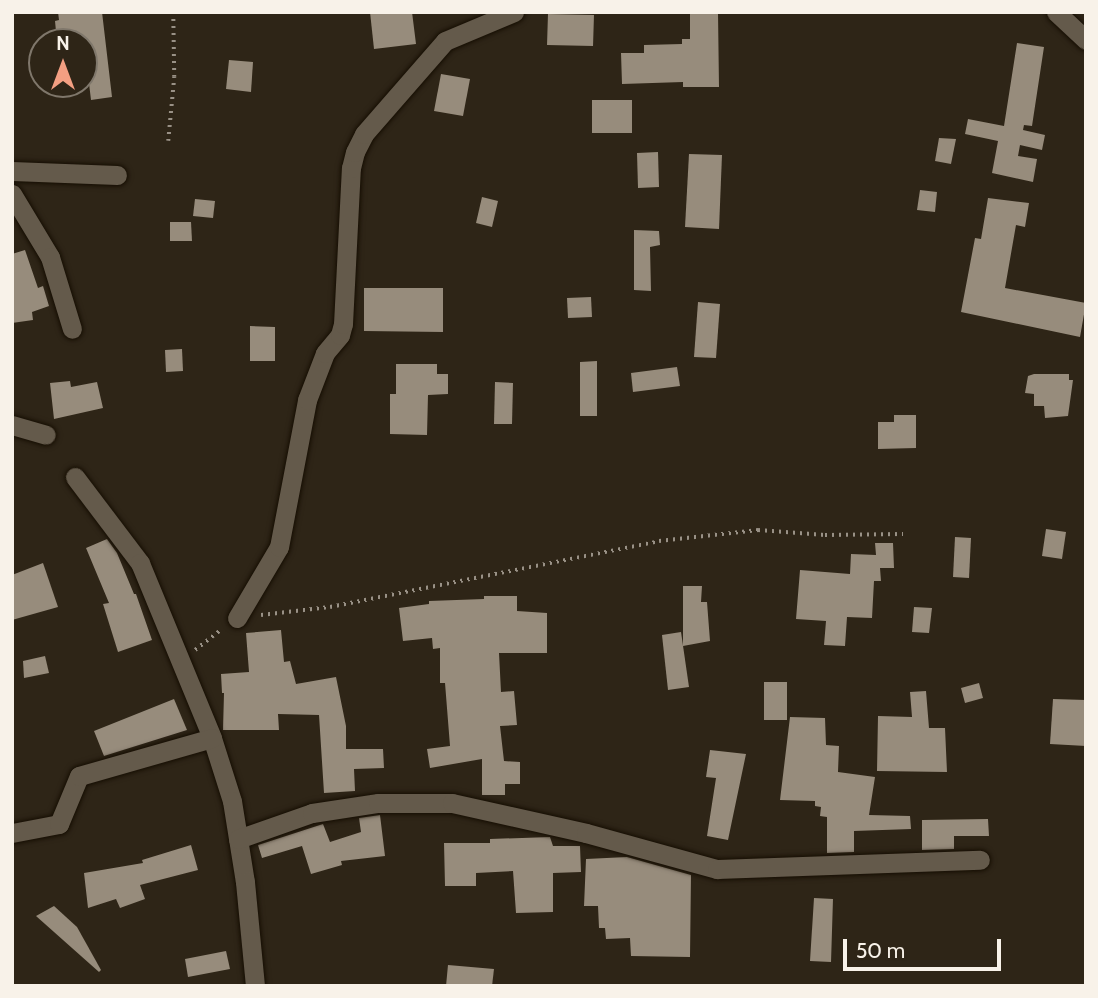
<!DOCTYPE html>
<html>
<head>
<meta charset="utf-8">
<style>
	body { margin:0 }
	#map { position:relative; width:1098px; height:998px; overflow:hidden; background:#2e2517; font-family:Cabin,sans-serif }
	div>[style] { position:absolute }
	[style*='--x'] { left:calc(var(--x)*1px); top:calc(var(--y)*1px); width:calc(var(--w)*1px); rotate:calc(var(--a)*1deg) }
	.building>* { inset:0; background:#978c7c }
	.path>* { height:3.5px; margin-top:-1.75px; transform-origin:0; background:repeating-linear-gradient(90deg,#999186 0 2px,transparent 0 7px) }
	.roads { filter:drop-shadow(0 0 2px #160e03) drop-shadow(0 0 2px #160e03) }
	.minor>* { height:19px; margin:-9.5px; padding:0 9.5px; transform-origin:9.5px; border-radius:9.5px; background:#645a4b }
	span { translate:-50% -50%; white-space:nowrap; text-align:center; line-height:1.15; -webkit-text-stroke:7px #2e2517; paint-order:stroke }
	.frame { position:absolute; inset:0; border:14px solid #f8f2e9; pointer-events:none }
	.north { position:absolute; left:28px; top:28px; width:70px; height:70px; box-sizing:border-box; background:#2e2517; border:2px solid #7f776b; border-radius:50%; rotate:0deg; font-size:19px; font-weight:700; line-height:28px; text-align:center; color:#f8f2e9 }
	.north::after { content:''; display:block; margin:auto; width:24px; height:32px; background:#f39f82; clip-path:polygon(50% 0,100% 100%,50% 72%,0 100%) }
	.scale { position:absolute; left:843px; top:939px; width:158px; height:32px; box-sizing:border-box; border:4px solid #f8f2e9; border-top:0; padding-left:9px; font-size:21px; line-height:24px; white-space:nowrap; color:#f8f2e9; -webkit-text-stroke:5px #2e2517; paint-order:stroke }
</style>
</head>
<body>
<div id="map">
	<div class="building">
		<i style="clip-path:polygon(58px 12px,102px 12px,112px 97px,91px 100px,84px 42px,57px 42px,55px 21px,59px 20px)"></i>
		<i style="clip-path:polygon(370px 12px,412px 12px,416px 44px,374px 49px)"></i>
		<i style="clip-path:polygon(690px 12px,718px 12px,719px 87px,683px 87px,683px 82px,622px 84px,621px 53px,644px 53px,644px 45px,682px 44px,682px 39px,690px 39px)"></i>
		<i style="clip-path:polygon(548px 14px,594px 15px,593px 46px,547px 45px)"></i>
		<i style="clip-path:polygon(1017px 43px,1044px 47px,1032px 126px,1024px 125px,1023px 130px,1045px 135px,1042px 150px,1020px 145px,1018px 156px,1037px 159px,1033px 182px,992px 173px,998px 141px,965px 134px,968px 119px,1004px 126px)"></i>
		<i style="clip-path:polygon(229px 60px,253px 62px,251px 92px,226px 89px)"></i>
		<i style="clip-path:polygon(441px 74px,470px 79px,463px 116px,434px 111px)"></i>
		<i style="clip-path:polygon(592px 100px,632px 100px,632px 133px,592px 133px)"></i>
		<i style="clip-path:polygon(939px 138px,956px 139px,951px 164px,935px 161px)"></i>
		<i style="clip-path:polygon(658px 152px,659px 187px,638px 188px,637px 153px)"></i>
		<i style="clip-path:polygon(689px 154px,722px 155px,719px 229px,685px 227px)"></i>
		<i style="clip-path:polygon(920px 190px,937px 192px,935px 212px,917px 210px)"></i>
		<i style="clip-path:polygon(482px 197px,498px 201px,492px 227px,476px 223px)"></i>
		<i style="clip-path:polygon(988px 198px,1029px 203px,1025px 227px,1016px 225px,1005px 288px,1086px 303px,1080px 337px,961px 312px,975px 238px,981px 239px)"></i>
		<i style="clip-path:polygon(195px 199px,215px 201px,213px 218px,193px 216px)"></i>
		<i style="clip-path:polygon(170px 222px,191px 222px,192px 241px,170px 241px)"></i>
		<i style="clip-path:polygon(634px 230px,659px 231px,660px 245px,650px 247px,651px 291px,634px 290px)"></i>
		<i style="clip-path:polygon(25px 250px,38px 288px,43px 286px,49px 306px,32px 312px,33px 320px,12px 323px,12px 254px)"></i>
		<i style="clip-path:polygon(364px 288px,443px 288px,443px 332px,364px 331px)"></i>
		<i style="clip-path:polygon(591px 297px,592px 317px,568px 318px,567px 298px)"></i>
		<i style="clip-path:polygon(698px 302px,720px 304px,716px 358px,694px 357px)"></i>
		<i style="clip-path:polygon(250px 326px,275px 327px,275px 361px,250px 361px)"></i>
		<i style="clip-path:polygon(182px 349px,183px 371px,166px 372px,165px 350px)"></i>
		<i style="clip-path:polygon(597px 361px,597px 416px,580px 416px,580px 362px)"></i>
		<i style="clip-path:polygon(396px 364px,437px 364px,437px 374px,448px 374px,448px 394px,428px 395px,427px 435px,390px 434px,390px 394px,396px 394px)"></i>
		<i style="clip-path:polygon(677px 367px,680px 386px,633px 392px,631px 373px)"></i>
		<i style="clip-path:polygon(1034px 374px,1069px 374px,1069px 380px,1073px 380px,1068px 416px,1045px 418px,1044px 406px,1034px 406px,1034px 394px,1025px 393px,1028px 376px)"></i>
		<i style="clip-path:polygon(70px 381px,71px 387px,97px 382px,103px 408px,54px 419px,50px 383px)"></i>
		<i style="clip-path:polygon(495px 382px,513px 383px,512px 424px,494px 424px)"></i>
		<i style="clip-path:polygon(894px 415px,916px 415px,916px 448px,878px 449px,878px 422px,894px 422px)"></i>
		<i style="clip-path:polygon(1046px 529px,1066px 532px,1062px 559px,1042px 556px)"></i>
		<i style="clip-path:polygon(955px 537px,971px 538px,969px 578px,953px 577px)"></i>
		<i style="clip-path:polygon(107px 539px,117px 553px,134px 594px,136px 594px,152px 640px,118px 652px,103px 604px,109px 603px,86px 548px)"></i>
		<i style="clip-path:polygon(875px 543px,893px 543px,894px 568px,880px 568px,881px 581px,874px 581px,872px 618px,847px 617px,845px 646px,824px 645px,826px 621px,796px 619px,800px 570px,850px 574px,851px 554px,876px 555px)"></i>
		<i style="clip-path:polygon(43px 563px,58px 607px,12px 620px,12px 575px)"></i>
		<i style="clip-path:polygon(683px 586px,702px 586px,701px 602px,707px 602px,710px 641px,683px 646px)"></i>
		<i style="clip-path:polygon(484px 596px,517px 596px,517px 611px,547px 613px,547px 653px,499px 653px,501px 692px,514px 691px,517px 725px,500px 726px,504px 761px,520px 762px,520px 784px,505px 784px,505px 795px,482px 795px,482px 759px,430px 768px,427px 749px,450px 746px,445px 683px,440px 683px,440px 648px,433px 649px,432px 638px,403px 641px,399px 608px,429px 604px,429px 601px,484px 599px)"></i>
		<i style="clip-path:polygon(914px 607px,932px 608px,929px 633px,912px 632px)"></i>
		<i style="clip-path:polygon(281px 630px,284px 662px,290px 661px,296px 684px,336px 677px,346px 726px,346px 749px,383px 749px,384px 768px,354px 769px,355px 791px,324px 793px,319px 715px,278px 714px,279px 730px,223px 730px,224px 693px,222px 693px,221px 674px,249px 672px,246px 633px)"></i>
		<i style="clip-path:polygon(681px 632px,689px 687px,668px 690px,662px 635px)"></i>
		<i style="clip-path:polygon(45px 656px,49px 673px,24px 678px,23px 661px)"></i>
		<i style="clip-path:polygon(764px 682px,787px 682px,787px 720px,764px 720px)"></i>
		<i style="clip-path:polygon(979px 683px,983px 698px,965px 703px,961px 688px)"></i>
		<i style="clip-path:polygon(926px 691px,929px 728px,945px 728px,947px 772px,877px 771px,878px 716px,912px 717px,910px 692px)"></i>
		<i style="clip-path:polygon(174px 699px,187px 730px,104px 756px,94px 731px)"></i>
		<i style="clip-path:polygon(1053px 699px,1086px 700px,1086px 746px,1050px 744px)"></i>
		<i style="clip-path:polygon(790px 717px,825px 718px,826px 745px,839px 746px,838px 772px,875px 777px,869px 815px,910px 816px,911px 829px,854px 831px,854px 852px,827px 853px,827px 817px,820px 816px,821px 807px,815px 806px,815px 801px,780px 800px)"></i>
		<i style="clip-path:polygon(710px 750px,746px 754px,728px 840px,707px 836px,716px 778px,706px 777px)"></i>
		<i style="clip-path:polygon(380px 815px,385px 856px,341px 861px,342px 865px,311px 874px,302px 846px,262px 858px,258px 845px,323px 824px,330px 842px,361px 832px,359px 818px)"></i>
		<i style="clip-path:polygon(988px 819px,989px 836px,954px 836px,954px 849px,922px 850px,922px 820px)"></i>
		<i style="clip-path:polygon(550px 837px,553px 846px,580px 846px,581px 872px,553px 873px,553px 912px,516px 913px,513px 871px,476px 873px,476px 886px,445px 886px,444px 843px,490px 843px,490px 839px)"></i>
		<i style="clip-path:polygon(191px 845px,198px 870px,140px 885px,145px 899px,120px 908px,116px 899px,88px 908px,84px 873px,143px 863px,142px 860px)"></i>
		<i style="clip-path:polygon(627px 857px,691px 875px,690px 957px,631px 956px,630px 938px,606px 939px,605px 928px,599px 928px,598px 906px,584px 906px,586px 859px)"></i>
		<i style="clip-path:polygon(814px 898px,833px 899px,831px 962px,810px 961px)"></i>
		<i style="clip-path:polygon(54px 906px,77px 927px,101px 970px,99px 972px,36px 916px)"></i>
		<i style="clip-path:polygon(226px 951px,230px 969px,188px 977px,185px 959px)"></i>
		<i style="clip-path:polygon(448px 965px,494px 969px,492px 986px,446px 986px)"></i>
	</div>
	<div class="path">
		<i style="--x:168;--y:141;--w:64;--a:-84.6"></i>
		<i style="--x:174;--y:77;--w:65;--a:-90.9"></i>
		<i style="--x:261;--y:615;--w:69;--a:-6.6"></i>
		<i style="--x:330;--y:607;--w:336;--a:-11.3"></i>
		<i style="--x:659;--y:541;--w:100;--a:-6.3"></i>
		<i style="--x:758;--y:530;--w:67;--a:4.3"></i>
		<i style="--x:825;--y:535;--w:78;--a:-0.7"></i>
		<i style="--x:195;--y:650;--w:34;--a:-38"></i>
	</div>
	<div class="roads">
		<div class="minor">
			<i style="--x:1056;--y:12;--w:41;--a:43"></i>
			<i style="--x:12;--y:171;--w:105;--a:2.2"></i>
			<i style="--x:12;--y:194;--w:74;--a:58.9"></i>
			<i style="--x:50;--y:257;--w:75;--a:73"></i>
			<i style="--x:12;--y:425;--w:35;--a:16"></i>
			<i style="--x:75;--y:477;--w:108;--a:52.9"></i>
			<i style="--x:140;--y:563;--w:189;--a:67.6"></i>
			<i style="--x:212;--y:738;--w:66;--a:72.4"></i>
			<i style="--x:232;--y:801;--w:82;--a:80.9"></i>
			<i style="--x:245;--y:882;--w:104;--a:84.5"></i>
			<i style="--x:237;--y:618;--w:82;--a:-59.4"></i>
			<i style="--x:279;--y:547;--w:150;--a:-79.2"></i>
			<i style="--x:307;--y:400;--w:50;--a:-69"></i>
			<i style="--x:325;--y:353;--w:23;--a:-50"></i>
			<i style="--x:340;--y:335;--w:11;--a:-75"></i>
			<i style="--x:343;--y:324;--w:156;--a:-87.1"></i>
			<i style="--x:351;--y:168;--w:16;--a:-76"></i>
			<i style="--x:355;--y:152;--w:20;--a:-63"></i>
			<i style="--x:364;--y:134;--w:123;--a:-48.9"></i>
			<i style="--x:445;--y:41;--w:75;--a:-22.8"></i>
			<i style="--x:12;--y:833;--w:48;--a:-10.8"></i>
			<i style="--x:59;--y:824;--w:52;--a:-67.4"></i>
			<i style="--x:79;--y:776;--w:138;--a:-15.9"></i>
			<i style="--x:238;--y:839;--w:78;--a:-19.4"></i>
			<i style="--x:312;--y:813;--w:67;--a:-8.6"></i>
			<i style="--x:378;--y:803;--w:74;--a:0"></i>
			<i style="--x:452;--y:803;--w:137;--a:12.6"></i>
			<i style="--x:586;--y:833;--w:136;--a:15.4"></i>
			<i style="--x:717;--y:869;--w:263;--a:-2"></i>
		</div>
	</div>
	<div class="frame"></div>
	<div class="north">N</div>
	<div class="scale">50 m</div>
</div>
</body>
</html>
